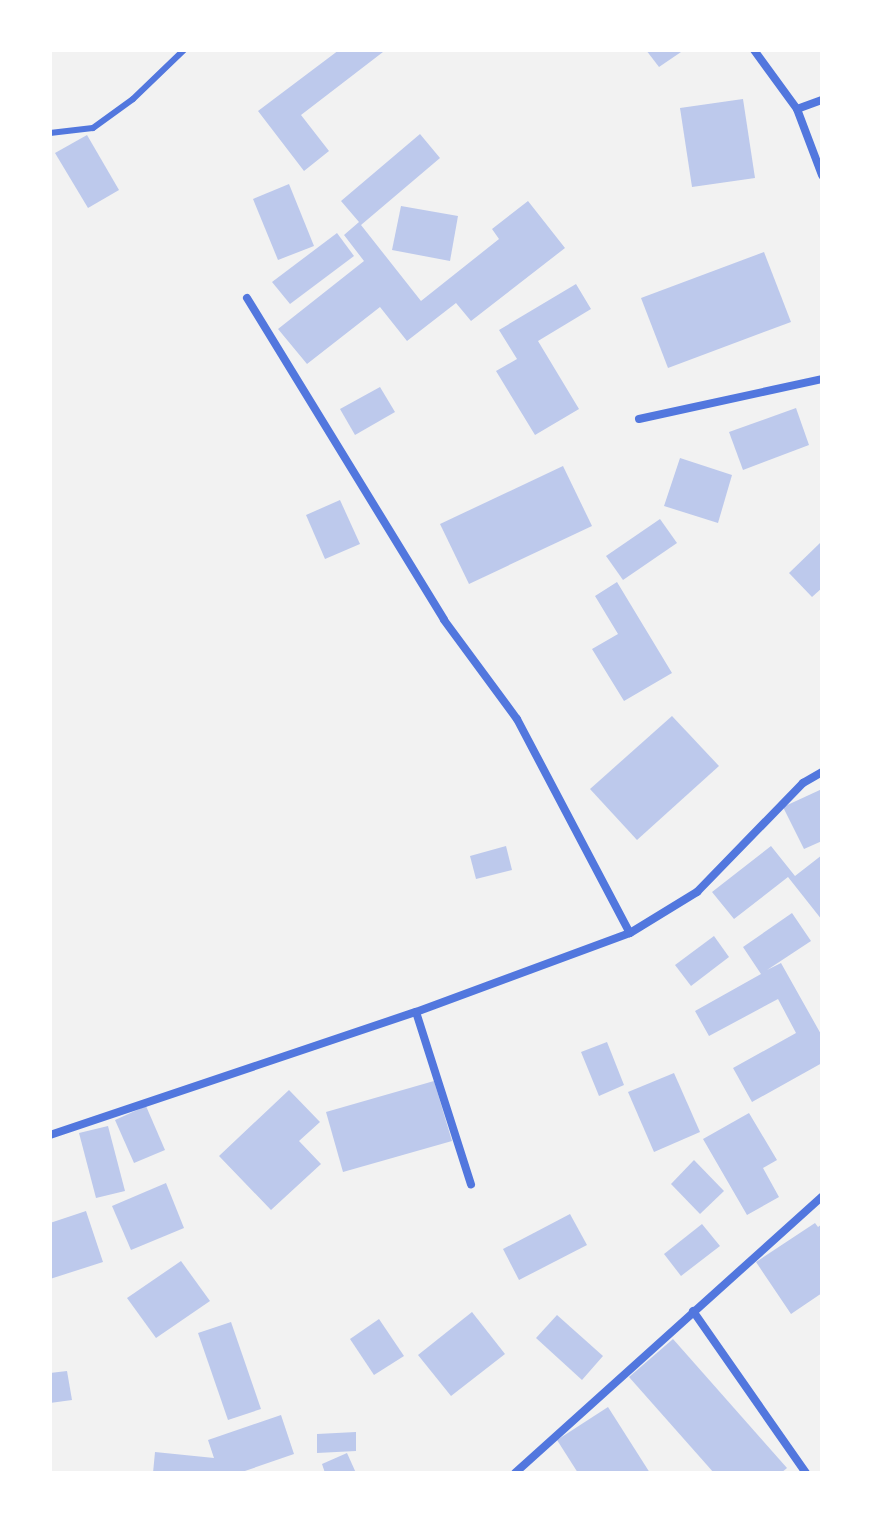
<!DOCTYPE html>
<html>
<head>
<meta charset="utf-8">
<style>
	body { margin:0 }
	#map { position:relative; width:872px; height:1523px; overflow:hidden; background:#f2f2f2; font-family:"Fira Sans",sans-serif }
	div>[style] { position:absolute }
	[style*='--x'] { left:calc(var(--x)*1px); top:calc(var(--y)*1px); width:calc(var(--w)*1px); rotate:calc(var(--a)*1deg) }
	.building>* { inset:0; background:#bdc9ec }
	.service>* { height:6px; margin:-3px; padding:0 3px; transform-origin:3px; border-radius:3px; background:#5277de }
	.minor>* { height:8px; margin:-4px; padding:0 4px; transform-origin:4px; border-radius:4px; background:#5277de }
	span { translate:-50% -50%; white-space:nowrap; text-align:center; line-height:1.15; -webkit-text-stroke:8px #fff; paint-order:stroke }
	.frame { position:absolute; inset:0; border:52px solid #fff; pointer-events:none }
</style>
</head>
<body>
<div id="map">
	<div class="building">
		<i style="clip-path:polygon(339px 50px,383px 52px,301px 115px,329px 151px,304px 171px,258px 111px)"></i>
		<i style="clip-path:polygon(646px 50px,684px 50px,659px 67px)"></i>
		<i style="clip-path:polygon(743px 99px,755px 178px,692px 187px,680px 108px)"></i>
		<i style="clip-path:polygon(420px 134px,440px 158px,361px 225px,421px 301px,499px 239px,492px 229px,528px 201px,565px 248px,471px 321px,456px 303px,407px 341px,380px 307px,307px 364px,278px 329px,364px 261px,344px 235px,359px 222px,341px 201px)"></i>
		<i style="clip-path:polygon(87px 135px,119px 190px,88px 208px,55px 153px)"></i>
		<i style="clip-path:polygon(289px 184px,314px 246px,278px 260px,253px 199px)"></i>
		<i style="clip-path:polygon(401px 206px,458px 216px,450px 261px,392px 250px)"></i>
		<i style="clip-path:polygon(337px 233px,354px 256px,290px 304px,272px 282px)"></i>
		<i style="clip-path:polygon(764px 252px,791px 322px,668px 368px,641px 298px)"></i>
		<i style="clip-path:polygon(576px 284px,591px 309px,538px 341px,579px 409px,535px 435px,496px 371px,517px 359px,499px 330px)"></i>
		<i style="clip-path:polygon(380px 387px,395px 412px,355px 435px,340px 409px)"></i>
		<i style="clip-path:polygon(796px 408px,809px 445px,743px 470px,729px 432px)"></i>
		<i style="clip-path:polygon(680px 458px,732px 475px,718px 523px,664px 506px)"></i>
		<i style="clip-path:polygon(563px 466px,592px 526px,469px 584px,440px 524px)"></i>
		<i style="clip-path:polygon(340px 500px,360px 544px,325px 559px,306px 515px)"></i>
		<i style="clip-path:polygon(660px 519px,677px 543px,623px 580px,606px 556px)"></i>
		<i style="clip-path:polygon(820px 543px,822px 588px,812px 597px,789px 573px)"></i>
		<i style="clip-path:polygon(617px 582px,672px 673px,624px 701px,592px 649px,618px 634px,595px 596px)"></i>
		<i style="clip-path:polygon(672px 716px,719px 766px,637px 840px,590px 789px)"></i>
		<i style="clip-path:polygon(822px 789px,822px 841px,804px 849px,783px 807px)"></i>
		<i style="clip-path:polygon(506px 846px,512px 870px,476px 879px,470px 856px)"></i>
		<i style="clip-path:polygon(771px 846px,795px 876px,822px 855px,822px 920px,788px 877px,734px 919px,712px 892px)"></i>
		<i style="clip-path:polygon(792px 913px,811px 941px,767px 970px,781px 963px,822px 1036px,822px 1063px,752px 1102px,733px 1068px,796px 1033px,778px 999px,709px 1036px,695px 1011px,761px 974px,743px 947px)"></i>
		<i style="clip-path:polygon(714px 936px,729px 957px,691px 986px,675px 965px)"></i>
		<i style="clip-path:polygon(607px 1042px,624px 1085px,599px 1096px,581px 1052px)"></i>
		<i style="clip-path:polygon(674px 1073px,700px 1132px,654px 1152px,628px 1092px)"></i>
		<i style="clip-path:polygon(434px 1081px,452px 1141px,343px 1172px,326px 1112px)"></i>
		<i style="clip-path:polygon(289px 1090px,320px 1122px,299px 1141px,321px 1164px,271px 1210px,219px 1156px)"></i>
		<i style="clip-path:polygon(146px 1106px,165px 1150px,134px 1163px,115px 1120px)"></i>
		<i style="clip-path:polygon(749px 1113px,777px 1160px,763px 1168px,779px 1197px,747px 1215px,703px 1139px)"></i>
		<i style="clip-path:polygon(108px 1126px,125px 1191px,96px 1198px,79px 1133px)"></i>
		<i style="clip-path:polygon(694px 1160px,724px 1191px,700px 1214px,671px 1184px)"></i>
		<i style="clip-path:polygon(166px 1183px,184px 1228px,131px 1250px,112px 1206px)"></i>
		<i style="clip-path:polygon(86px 1211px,103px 1262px,50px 1279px,50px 1223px)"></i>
		<i style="clip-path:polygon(570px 1214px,587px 1245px,519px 1280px,503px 1249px)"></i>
		<i style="clip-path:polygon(815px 1223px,818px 1227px,822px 1224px,822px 1293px,791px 1314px,756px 1262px)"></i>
		<i style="clip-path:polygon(702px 1224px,720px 1246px,681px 1276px,664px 1254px)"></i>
		<i style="clip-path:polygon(181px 1261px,210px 1301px,156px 1338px,127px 1298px)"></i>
		<i style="clip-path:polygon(472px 1312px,505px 1354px,451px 1396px,418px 1355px)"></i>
		<i style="clip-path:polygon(557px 1315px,603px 1356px,582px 1380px,536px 1338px)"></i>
		<i style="clip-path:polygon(379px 1319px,404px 1356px,374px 1375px,350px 1339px)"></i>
		<i style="clip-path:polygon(231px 1322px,261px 1409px,228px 1420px,198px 1333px)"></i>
		<i style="clip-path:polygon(673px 1339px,787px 1468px,781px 1473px,714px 1473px,629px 1377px)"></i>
		<i style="clip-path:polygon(67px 1371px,72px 1400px,50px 1403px,50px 1373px)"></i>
		<i style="clip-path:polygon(608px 1407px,650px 1473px,578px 1473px,557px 1440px)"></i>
		<i style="clip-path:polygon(281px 1415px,294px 1454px,239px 1473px,153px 1473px,155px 1452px,214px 1458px,208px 1440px)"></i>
		<i style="clip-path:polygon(356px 1432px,356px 1451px,317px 1453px,317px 1434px)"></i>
		<i style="clip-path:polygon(347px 1453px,356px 1473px,325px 1473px,322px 1464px)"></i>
	</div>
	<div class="service">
		<i style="--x:50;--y:133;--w:43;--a:-6.6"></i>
		<i style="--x:93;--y:128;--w:49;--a:-35.9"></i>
		<i style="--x:133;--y:99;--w:71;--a:-43.9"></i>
	</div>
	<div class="minor">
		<i style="--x:754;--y:50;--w:73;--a:53.9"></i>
		<i style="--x:797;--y:109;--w:71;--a:69.3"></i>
		<i style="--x:797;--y:109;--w:27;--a:-20"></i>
		<i style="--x:247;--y:298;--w:377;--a:58.5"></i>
		<i style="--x:444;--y:620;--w:123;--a:53.6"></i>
		<i style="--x:517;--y:719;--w:242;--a:62.2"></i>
		<i style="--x:639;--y:419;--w:187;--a:-12.3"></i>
		<i style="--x:416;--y:1012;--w:181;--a:72.3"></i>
		<i style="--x:50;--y:1135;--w:386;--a:-18.6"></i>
		<i style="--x:416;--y:1012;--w:228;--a:-20.3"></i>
		<i style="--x:630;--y:933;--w:79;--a:-31.5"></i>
		<i style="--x:697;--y:892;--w:152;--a:-45.8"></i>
		<i style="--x:803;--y:783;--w:22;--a:-30"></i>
		<i style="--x:693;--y:1311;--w:198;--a:55.1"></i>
		<i style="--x:515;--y:1473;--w:413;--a:-42"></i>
	</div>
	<div class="frame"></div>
</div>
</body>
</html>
